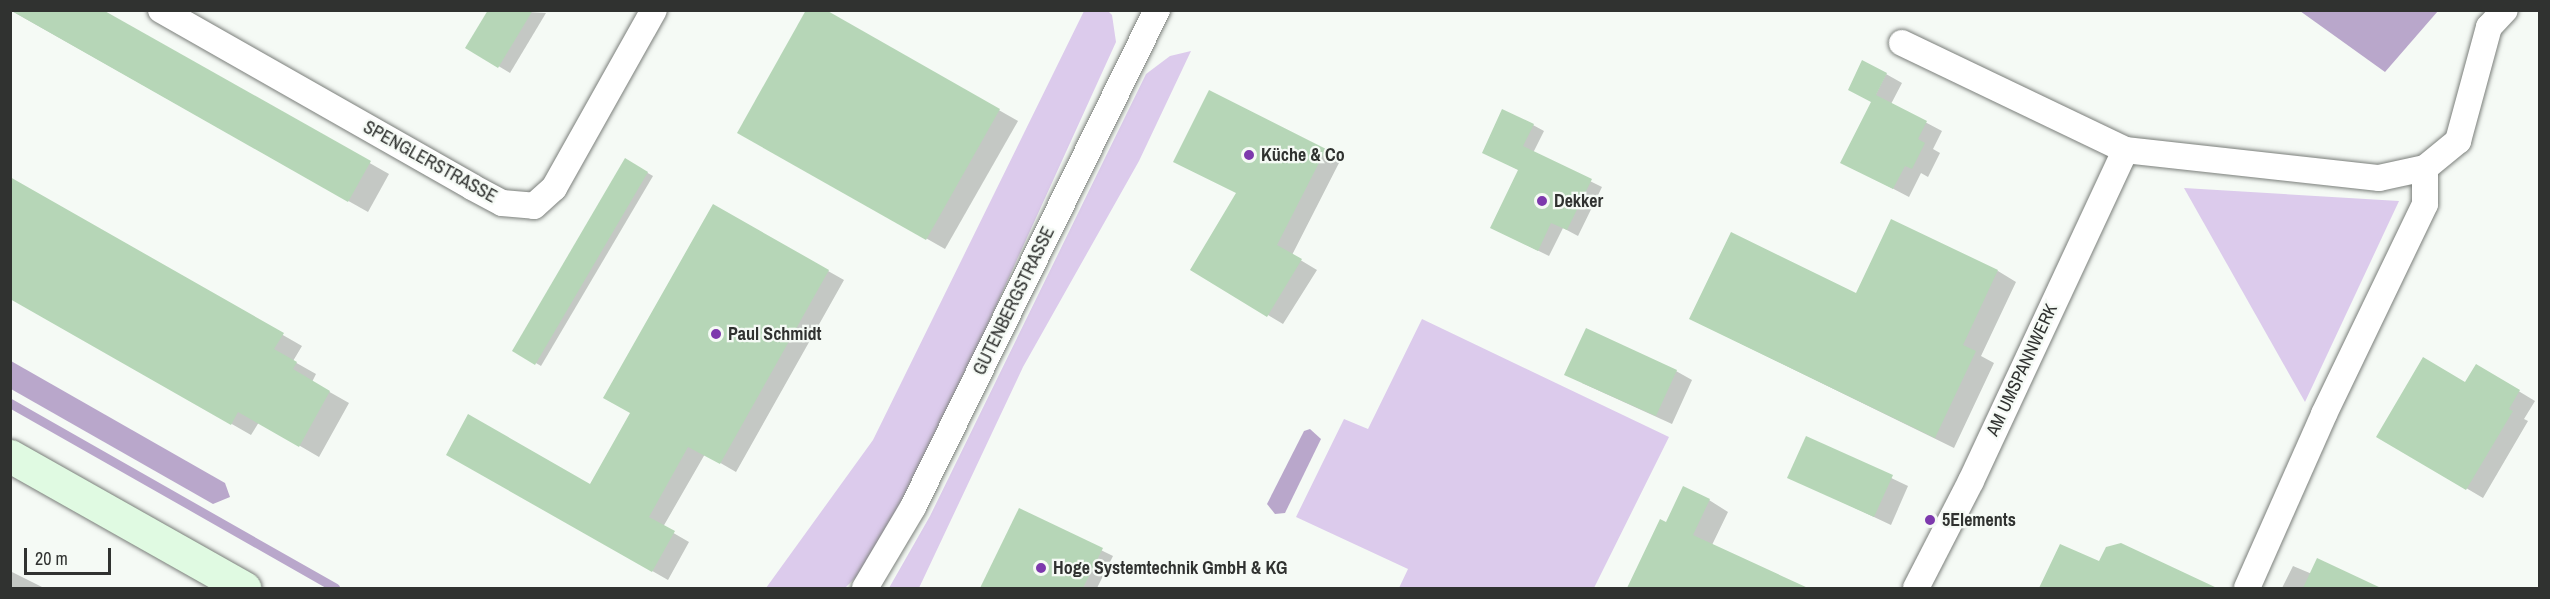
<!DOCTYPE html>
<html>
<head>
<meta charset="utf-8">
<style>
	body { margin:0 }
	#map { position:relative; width:2550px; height:599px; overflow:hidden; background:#f5faf5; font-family:"Archivo Narrow",sans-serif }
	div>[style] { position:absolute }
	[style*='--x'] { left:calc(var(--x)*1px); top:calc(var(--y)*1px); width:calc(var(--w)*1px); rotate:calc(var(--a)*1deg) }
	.green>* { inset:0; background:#dccbec }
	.water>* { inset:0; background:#b9a7cb }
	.shadow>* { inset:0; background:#0003 }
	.stream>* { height:9px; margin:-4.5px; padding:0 4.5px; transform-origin:4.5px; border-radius:4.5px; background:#b9a7cb }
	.building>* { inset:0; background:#b6d6b7 }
	.roads { filter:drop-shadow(0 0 2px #7b7f7b) drop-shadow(0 0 2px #7b7f7b) }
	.minor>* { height:26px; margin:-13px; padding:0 13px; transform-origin:13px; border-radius:13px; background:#fff }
	.secondary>* { height:33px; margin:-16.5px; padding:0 16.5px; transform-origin:16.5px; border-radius:16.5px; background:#e0fae2 }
	.dots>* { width:16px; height:16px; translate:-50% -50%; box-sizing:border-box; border:3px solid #f5faf5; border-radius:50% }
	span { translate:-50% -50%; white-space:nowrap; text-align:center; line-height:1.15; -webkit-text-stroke:4.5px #f5faf5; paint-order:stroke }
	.poi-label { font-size:18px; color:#303230; font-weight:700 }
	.left { translate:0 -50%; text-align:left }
	.street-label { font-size:18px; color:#303230 }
	.frame { position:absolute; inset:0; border:12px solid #303230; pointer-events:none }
	.scale { position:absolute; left:24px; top:548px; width:87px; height:27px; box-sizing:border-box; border:3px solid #303230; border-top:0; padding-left:8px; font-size:18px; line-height:21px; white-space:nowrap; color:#303230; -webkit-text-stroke:4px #f5faf5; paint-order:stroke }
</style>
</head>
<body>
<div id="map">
	<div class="green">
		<i style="clip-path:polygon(1084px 11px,1108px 11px,1112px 15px,1116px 42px,985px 330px,901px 501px,863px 570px,845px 588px,766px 588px,873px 440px)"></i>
		<i style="clip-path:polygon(1191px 51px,1139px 161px,1023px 367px,919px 588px,889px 588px,930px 516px,1146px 74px,1170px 56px)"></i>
		<i style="clip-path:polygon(2184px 188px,2399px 201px,2305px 402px)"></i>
		<i style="clip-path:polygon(1422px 319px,1669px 437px,1594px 588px,1399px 588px,1408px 569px,1296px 517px,1344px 419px,1368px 429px)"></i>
	</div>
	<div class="water">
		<i style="clip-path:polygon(2300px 11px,2438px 10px,2438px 11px,2385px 72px)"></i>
		<i style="clip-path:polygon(11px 361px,225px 483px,230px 497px,213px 504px,11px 389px)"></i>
		<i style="clip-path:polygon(1310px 429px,1321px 439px,1285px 513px,1275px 514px,1267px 504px,1304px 431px)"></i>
	</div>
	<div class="shadow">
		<i style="clip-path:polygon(10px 10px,100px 10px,389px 174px,368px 212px)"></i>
		<i style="clip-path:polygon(490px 10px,546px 13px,510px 73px,467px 47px)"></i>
		<i style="clip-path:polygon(823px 10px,1018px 121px,945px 249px,739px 132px)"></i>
		<i style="clip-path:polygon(1886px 74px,1902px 83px,1891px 104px,1942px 131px,1933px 149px,1940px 153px,1928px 177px,1921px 173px,1909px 197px,1842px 162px)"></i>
		<i style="clip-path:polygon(1533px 125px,1544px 131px,1533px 153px,1602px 187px,1578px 236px,1563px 228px,1549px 256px,1492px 228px,1519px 170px,1495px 158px)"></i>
		<i style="clip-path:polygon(1325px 150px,1341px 159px,1292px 255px,1317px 270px,1283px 324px,1268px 315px,1238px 194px)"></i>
		<i style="clip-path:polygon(625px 160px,653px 176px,541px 366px,514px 350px)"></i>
		<i style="clip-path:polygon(10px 179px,302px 346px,293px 361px,316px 374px,312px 382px,349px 403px,319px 457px,259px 422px,251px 435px,10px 297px)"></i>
		<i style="clip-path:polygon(713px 206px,844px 280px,736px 472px,705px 454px,663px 527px,689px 542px,668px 580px,448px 454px,591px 486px,632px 413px)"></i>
		<i style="clip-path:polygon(1998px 271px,2016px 282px,1981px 356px,1994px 363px,1954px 448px,1691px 319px)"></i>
		<i style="clip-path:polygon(2477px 366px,2535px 401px,2524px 419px,2528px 421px,2483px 498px,2378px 436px,2466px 384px)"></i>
		<i style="clip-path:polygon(1676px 371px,1692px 380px,1672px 424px,1582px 383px)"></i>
		<i style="clip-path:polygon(1807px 438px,1908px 486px,1891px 525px,1789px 477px)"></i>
		<i style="clip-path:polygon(1709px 500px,1728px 512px,1712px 545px,1804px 588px,1628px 588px,1660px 521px,1667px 524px)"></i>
		<i style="clip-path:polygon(1019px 510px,1113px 556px,1097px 588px,981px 588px)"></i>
		<i style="clip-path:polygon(2121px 545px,2213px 588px,2041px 588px,2061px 546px,2099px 563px)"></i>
		<i style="clip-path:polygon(2293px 566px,2312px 574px,2376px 588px,2282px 588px)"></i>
		<i style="clip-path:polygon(10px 571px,44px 588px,10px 588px)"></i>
	</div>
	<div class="stream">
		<i style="--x:10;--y:403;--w:374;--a:29.6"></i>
	</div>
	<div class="building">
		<i style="clip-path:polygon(10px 10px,103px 10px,371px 161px,348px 202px)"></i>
		<i style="clip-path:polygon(488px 10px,533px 10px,498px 68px,465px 48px)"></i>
		<i style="clip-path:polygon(806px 10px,826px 10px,1000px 109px,926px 240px,737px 133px)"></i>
		<i style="clip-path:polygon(1862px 60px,1887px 73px,1876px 95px,1927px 121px,1918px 139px,1925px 143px,1912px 169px,1905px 166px,1893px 189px,1840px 163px,1871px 102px,1848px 90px)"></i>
		<i style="clip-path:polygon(1209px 90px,1326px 149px,1277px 245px,1302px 259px,1267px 317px,1190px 270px,1236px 193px,1173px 162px)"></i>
		<i style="clip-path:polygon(1502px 109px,1534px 124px,1523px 146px,1592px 179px,1567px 230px,1551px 223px,1538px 251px,1490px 228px,1518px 170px,1482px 153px)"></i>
		<i style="clip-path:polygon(625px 158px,648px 172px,535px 365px,512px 351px)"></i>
		<i style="clip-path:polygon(10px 177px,284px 333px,274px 349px,297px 362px,293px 369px,330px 391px,299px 447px,238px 412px,231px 425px,10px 299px)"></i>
		<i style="clip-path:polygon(713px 204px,829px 270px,720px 464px,688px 447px,649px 517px,675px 531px,652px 572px,446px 455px,468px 414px,590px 484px,630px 413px,603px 398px)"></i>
		<i style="clip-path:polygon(1891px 219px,1998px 270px,1963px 345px,1976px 351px,1935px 438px,1689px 319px,1731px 232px,1856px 293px)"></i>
		<i style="clip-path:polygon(1586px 328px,1677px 370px,1656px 416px,1564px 375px)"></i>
		<i style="clip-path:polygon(2423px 357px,2465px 382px,2476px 364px,2520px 390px,2509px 409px,2513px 411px,2466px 490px,2376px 437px)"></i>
		<i style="clip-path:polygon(1806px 436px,1893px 475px,1874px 517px,1787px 478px)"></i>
		<i style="clip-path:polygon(1683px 486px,1710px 499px,1693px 535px,1808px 588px,1627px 588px,1660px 519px,1666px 522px)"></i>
		<i style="clip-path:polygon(1019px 508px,1103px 548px,1083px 588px,980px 588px)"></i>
		<i style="clip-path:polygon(2121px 543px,2217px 588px,2039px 588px,2060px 544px,2099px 561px,2106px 547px)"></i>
		<i style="clip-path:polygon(2317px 558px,2381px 588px,2303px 588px)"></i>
	</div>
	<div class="roads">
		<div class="minor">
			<i style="--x:161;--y:10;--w:358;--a:29.6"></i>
			<i style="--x:472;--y:187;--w:34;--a:28"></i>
			<i style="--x:502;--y:203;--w:32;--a:5"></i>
			<i style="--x:534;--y:206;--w:27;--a:-42"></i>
			<i style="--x:554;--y:188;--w:204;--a:-60.7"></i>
			<i style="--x:1902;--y:43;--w:247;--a:25.6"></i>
			<i style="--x:865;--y:588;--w:94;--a:-59.3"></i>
			<i style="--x:913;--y:507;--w:554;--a:-63.85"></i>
			<i style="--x:1916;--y:588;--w:120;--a:-62.8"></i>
			<i style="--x:1971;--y:481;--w:365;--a:-65"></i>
			<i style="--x:2125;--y:150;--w:256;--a:6.3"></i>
			<i style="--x:2379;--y:178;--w:47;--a:-12.3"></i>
			<i style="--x:2425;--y:168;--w:43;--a:-39.3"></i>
			<i style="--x:2458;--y:141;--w:118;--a:-74.8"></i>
			<i style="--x:2489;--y:27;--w:23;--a:-47"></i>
			<i style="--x:2247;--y:588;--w:190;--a:-66.1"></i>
			<i style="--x:2324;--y:414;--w:233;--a:-64.3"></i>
			<i style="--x:2425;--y:204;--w:36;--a:-90"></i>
		</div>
		<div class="secondary">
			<i style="--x:10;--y:456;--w:269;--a:29.4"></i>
		</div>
	</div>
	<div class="dots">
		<i style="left:1249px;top:155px;background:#7d39ad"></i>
		<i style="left:1542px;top:201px;background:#7d39ad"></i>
		<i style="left:716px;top:334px;background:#7d39ad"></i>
		<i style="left:1930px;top:520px;background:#7d39ad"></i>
		<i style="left:1041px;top:568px;background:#7d39ad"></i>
	</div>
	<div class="poi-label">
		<span class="left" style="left:1261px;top:155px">Küche &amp; Co</span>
		<span class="left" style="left:1554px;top:201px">Dekker</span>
		<span class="left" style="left:728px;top:334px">Paul Schmidt</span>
		<span class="left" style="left:1942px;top:520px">5Elements</span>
		<span class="left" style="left:1053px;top:568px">Hoge Systemtechnik GmbH &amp; KG</span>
	</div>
	<div class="street-label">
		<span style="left:430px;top:162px;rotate:29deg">SPENGLERSTRASSE</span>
		<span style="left:1014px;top:301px;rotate:-64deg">GUTENBERGSTRASSE</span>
		<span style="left:2022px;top:370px;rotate:-65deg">AM UMSPANNWERK</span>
	</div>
	<div class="frame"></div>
	<div class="scale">20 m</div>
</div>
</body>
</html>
